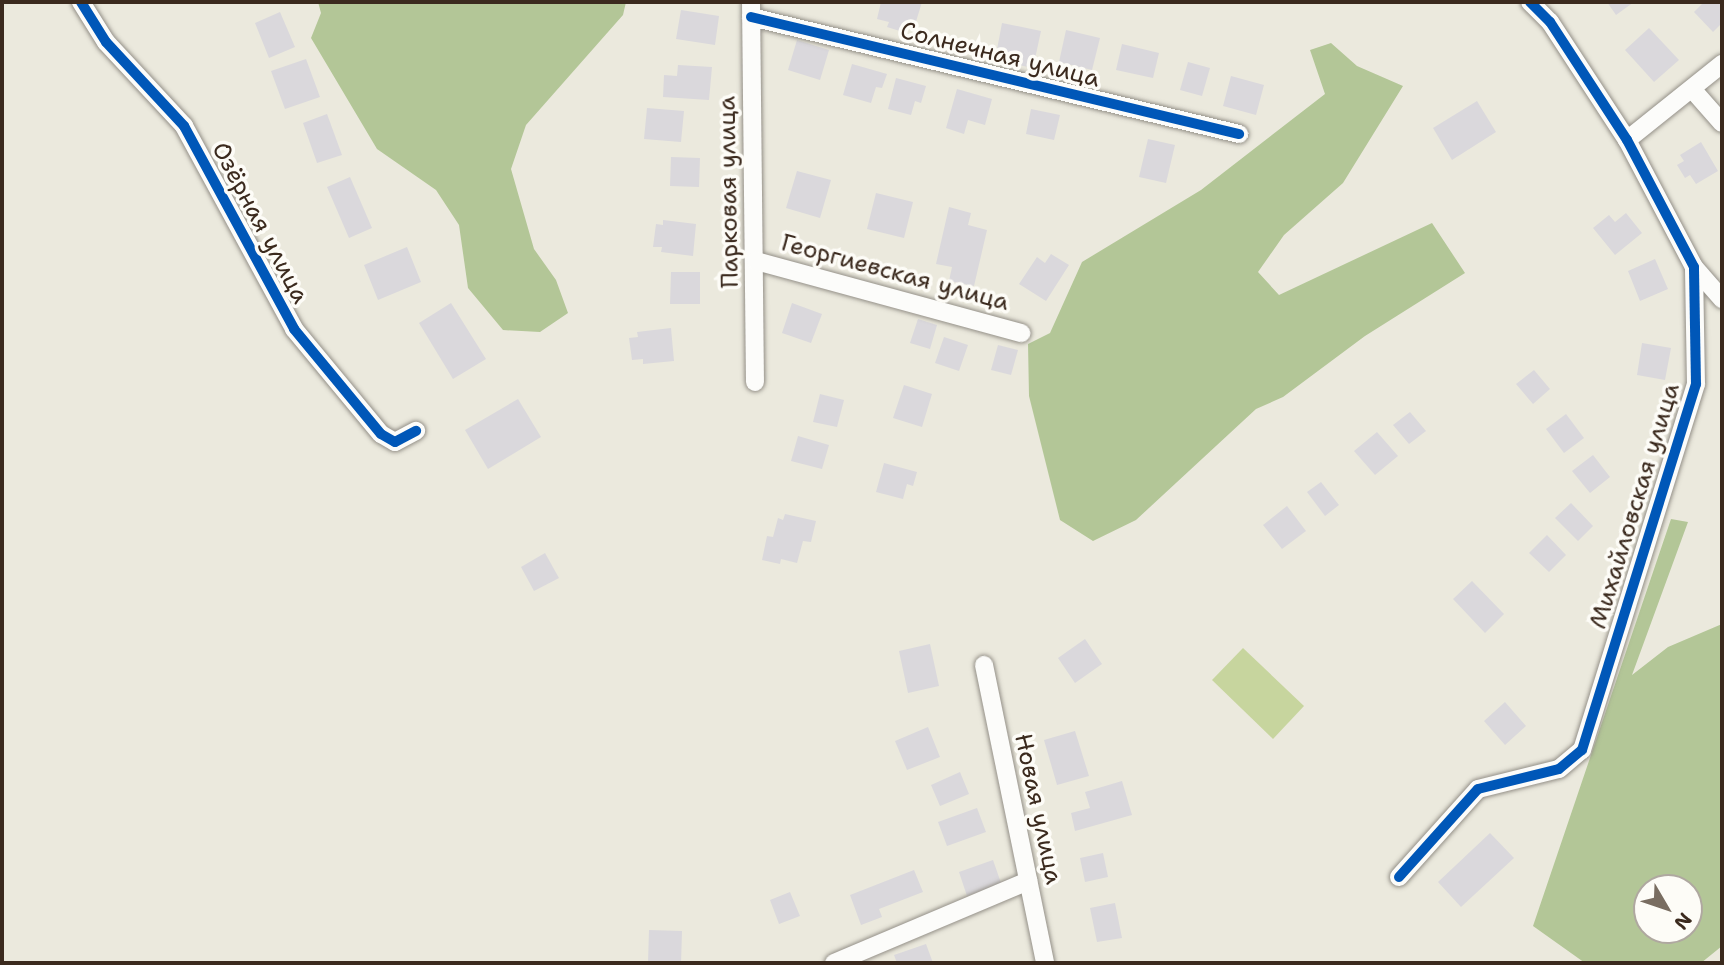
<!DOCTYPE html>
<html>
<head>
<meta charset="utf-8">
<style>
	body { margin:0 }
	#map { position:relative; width:1724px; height:965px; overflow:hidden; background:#ebe9dd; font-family:"Shantell Sans",sans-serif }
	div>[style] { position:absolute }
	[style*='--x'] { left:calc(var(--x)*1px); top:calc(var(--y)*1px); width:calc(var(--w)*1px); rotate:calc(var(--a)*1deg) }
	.green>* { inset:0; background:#c7d59e }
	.forest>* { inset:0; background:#b3c697 }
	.building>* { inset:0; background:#dad8dc }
	.roads { filter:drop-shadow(0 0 2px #949088) drop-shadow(0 0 2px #949088) }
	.street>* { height:18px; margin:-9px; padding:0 9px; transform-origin:9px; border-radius:9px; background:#fcfcfa }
	.cycleway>* { height:10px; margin:-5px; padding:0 5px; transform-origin:5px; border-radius:5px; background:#0057b8 }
	span { translate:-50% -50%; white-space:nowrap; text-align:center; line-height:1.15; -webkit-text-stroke:7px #fdfcf7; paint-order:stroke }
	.street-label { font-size:24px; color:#3b2a1e }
	.frame { position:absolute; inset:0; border:4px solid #3b2a1e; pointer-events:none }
	.north { position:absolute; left:1633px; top:874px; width:70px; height:70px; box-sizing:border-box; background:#fdfcf7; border:2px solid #afa8a0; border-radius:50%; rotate:129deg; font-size:19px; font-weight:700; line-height:28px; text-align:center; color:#3b2a1e }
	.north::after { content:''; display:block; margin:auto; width:24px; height:32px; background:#796d61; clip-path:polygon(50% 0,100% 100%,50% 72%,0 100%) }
</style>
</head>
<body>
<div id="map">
	<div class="green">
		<i style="clip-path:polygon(1243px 648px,1304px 706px,1273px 739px,1212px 680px)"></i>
	</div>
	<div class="forest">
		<i style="clip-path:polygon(318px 2px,626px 2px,623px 15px,526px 125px,511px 169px,534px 249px,556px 280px,568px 313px,540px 332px,503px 330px,468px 288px,459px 225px,436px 190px,377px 149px,311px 38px,321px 13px)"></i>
		<i style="clip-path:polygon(1331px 43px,1357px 66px,1403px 86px,1343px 183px,1284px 235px,1258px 272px,1279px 295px,1432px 223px,1465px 273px,1365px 336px,1283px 397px,1256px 409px,1136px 520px,1093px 541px,1060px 520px,1029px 396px,1028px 344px,1050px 333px,1082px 262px,1201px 190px,1325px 94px,1310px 50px)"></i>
		<i style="clip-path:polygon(evenodd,1671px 519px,1688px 522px,1632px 675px,1668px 647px,1722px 624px,1722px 946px,1701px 963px,1585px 963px,1533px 926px,1671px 519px,1647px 888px,1689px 888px,1689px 930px,1647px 930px,1647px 888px)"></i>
	</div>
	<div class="building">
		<i style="clip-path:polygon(881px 2px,922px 2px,914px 28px,904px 25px,903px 32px,887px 27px,889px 22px,877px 19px)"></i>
		<i style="clip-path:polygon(1607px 2px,1634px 2px,1616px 15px)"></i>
		<i style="clip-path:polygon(1704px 2px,1722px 2px,1722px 23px,1713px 32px,1694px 12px)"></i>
		<i style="clip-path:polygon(681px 10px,719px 16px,715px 45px,676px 39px)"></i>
		<i style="clip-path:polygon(280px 12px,295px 47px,269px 58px,255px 23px)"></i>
		<i style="clip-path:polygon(1002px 23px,1041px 31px,1033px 68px,995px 60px)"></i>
		<i style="clip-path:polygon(1649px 28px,1679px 60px,1654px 82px,1625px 50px)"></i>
		<i style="clip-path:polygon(1066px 30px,1100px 38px,1092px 70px,1059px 62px)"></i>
		<i style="clip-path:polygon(797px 40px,829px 50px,820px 80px,788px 70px)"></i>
		<i style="clip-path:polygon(1122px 44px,1159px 53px,1153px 78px,1116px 70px)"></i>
		<i style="clip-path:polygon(306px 59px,320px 97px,285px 109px,271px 71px)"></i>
		<i style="clip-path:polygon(1188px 62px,1210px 68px,1202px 96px,1180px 90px)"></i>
		<i style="clip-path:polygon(852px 64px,887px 74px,882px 88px,876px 87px,871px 103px,843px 95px)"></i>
		<i style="clip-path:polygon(678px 65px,712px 67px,709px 100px,663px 97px,664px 75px,677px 76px)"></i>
		<i style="clip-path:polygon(1231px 76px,1264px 85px,1256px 115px,1223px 106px)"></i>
		<i style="clip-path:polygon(896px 78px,926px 86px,921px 103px,915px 101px,911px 115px,888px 109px)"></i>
		<i style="clip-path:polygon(957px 89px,992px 99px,985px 125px,968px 120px,964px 134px,946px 128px)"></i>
		<i style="clip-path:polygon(1477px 101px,1496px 132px,1452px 160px,1433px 128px)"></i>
		<i style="clip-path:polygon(647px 108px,684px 111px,681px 142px,644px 139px)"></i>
		<i style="clip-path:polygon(1031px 109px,1060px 115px,1054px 140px,1026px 134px)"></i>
		<i style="clip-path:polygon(327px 114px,342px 155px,317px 163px,303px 123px)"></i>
		<i style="clip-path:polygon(1148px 139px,1175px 145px,1166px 183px,1139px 177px)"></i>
		<i style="clip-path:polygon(1701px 142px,1718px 171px,1696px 184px,1690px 175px,1685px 178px,1677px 165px,1684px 161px,1680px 155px)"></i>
		<i style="clip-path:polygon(671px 157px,700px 158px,699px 187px,670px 186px)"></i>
		<i style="clip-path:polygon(797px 171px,831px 180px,820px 218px,786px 208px)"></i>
		<i style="clip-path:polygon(350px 177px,372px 228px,349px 238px,327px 187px)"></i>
		<i style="clip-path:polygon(876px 193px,913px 202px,904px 238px,867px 229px)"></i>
		<i style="clip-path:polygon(949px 207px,971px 213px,968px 225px,987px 230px,974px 286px,949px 281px,952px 267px,936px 264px)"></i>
		<i style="clip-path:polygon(1626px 213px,1642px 233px,1615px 255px,1593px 228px,1609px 215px,1615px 222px)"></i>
		<i style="clip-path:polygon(663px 220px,696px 224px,693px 256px,661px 252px,662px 247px,653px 247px,656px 224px,663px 225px)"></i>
		<i style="clip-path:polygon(407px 247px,421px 282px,378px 300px,364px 265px)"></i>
		<i style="clip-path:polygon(1051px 254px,1069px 265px,1046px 301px,1019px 284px,1037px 257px,1045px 263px)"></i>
		<i style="clip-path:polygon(1655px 259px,1668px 289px,1640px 301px,1628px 271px)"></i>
		<i style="clip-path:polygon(671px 272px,700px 272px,700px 304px,670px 304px)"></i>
		<i style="clip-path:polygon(451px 303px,486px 359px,453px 379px,419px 323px)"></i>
		<i style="clip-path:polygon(792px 303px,822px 314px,811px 343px,782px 333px)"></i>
		<i style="clip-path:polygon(918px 319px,937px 325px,930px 349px,910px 343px)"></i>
		<i style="clip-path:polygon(671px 328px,674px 361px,643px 364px,643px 359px,632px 360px,629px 338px,638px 337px,637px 332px)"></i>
		<i style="clip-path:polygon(944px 337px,968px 345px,959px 371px,935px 363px)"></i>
		<i style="clip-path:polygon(1642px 343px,1671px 348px,1665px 380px,1637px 375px)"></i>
		<i style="clip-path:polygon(998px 345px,1018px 350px,1011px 375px,991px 370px)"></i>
		<i style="clip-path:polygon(1534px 370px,1550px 389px,1533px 404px,1516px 384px)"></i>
		<i style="clip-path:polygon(904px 385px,932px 394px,922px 427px,893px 418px)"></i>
		<i style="clip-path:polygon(820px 394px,844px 400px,837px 427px,813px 422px)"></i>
		<i style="clip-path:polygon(518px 399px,541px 437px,488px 469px,465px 430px)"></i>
		<i style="clip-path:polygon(1410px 412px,1426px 431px,1409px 444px,1393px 425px)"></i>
		<i style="clip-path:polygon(1566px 414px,1584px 438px,1564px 453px,1546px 429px)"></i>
		<i style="clip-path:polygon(1377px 432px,1398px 456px,1375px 475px,1354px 451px)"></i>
		<i style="clip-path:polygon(798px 436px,829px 445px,822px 469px,791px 461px)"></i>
		<i style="clip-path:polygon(1593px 455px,1610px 477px,1590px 493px,1572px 471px)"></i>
		<i style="clip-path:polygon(884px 463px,917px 472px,913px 486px,907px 484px,903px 499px,876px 492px)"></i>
		<i style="clip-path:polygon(1321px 482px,1339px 505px,1325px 516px,1307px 492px)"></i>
		<i style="clip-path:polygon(1571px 503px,1593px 526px,1578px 541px,1555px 518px)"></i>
		<i style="clip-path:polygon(1287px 506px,1306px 531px,1282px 549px,1263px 525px)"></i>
		<i style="clip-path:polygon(785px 514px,816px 521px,811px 542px,803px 541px,797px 563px,781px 559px,780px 564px,762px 560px,767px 536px,773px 537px,778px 518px,783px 520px)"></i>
		<i style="clip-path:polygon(1547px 535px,1566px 555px,1549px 572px,1529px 553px)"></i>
		<i style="clip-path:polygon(545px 553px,559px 578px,534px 591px,521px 567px)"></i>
		<i style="clip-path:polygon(1472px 581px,1504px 614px,1485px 633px,1453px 599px)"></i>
		<i style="clip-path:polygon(1085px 639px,1102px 664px,1075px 683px,1058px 658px)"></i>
		<i style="clip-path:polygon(930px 644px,939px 686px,908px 693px,899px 651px)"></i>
		<i style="clip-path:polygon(1505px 702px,1526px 726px,1505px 745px,1484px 721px)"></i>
		<i style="clip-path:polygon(928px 727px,940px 757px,907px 770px,895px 741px)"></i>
		<i style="clip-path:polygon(1075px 731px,1089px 776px,1057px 785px,1044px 740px)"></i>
		<i style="clip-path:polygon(960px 772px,969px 794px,940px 806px,931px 785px)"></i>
		<i style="clip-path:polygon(1122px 781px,1132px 815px,1075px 831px,1071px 813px,1090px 808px,1085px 792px)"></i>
		<i style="clip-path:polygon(977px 808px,986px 832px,947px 846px,938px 822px)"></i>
		<i style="clip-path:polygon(1490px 833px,1514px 858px,1461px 907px,1438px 882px)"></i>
		<i style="clip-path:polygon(1103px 853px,1108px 877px,1085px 882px,1080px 858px)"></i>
		<i style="clip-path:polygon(993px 860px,1001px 883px,967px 896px,959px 872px)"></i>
		<i style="clip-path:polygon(914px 870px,923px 892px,879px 909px,882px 917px,861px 925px,850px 895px)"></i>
		<i style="clip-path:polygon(790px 892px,800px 916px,779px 924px,770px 900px)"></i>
		<i style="clip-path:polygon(1115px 903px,1122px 938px,1097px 942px,1090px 908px)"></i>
		<i style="clip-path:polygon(649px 930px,682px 931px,681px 963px,648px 963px)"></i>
		<i style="clip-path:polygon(926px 944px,933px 963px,897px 963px,894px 955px)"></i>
	</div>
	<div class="roads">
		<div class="street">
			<i style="--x:81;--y:2;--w:47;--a:58"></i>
			<i style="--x:106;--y:42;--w:115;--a:47.1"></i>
			<i style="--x:184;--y:126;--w:231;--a:61.5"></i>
			<i style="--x:294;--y:329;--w:136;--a:50.4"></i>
			<i style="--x:381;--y:434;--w:16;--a:30"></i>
			<i style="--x:395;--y:442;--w:24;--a:-28"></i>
			<i style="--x:751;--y:2;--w:380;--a:89.4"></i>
			<i style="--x:751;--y:17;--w:502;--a:13.48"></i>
			<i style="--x:1692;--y:89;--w:45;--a:48.6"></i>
			<i style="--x:1627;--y:140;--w:122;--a:-38.7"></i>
			<i style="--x:756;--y:261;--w:275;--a:15.2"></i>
			<i style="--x:1694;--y:267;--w:43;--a:48.8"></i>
			<i style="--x:984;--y:665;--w:304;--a:78.4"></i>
			<i style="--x:1399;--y:877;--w:118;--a:-48.1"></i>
			<i style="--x:1478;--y:789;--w:83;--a:-13.9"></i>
			<i style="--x:1559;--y:769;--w:30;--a:-40"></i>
			<i style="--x:1582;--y:750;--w:383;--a:-72.7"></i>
			<i style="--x:1696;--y:384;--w:117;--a:-91"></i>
			<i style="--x:1694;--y:267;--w:144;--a:-117.8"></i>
			<i style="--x:1627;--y:140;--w:141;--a:-123.1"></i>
			<i style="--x:1550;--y:22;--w:28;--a:-135"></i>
			<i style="--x:834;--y:963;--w:211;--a:-22.9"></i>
		</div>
	</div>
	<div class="cycleway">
		<i style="--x:81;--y:2;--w:47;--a:58"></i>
		<i style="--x:106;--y:42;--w:115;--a:47.1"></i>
		<i style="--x:184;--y:126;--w:231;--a:61.5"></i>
		<i style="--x:294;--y:329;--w:136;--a:50.4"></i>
		<i style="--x:381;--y:434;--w:16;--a:30"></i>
		<i style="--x:395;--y:442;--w:24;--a:-28"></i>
		<i style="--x:751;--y:17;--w:502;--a:13.48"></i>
		<i style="--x:1399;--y:877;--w:118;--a:-48.1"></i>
		<i style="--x:1478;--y:789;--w:83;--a:-13.9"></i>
		<i style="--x:1559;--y:769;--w:30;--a:-40"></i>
		<i style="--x:1582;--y:750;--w:383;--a:-72.7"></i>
		<i style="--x:1696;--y:384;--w:117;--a:-91"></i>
		<i style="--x:1694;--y:267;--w:144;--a:-117.8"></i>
		<i style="--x:1627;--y:140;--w:141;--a:-123.1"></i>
		<i style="--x:1550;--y:22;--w:28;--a:-135"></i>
	</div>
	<div class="street-label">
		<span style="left:1000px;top:55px;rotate:14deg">Солнечная улица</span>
		<span style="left:729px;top:192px;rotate:-91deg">Парковая улица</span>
		<span style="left:260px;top:223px;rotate:62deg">Озёрная улица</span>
		<span style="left:895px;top:273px;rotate:15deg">Георгиевская улица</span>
		<span style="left:1635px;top:506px;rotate:-73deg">Михайловская улица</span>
		<span style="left:1038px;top:809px;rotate:78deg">Новая улица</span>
	</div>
	<div class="frame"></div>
	<div class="north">N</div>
</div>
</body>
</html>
